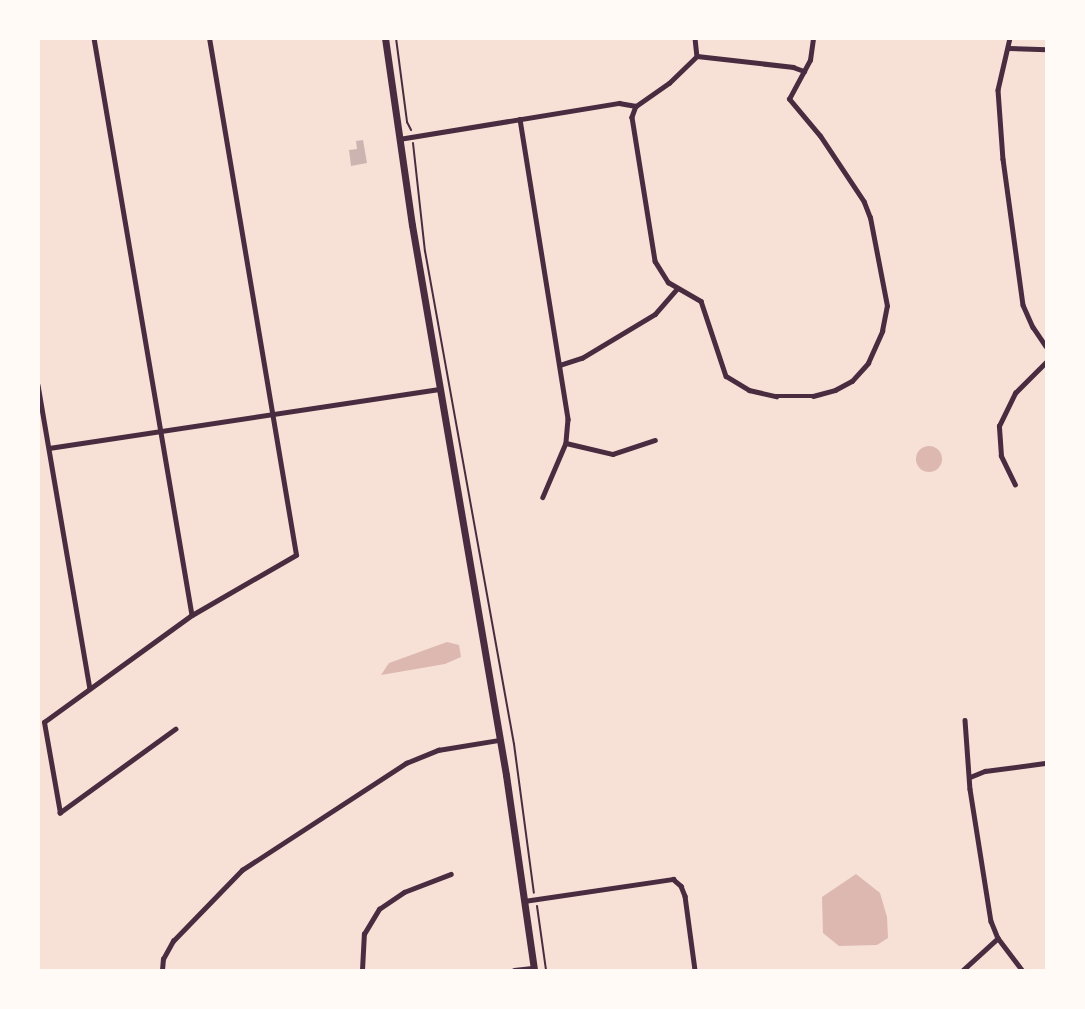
<!DOCTYPE html>
<html>
<head>
<meta charset="utf-8">
<style>
	body { margin:0 }
	#map { position:relative; width:1085px; height:1009px; overflow:hidden; background:#f7e1d7; font-family:Signika,sans-serif }
	div>[style] { position:absolute }
	[style*='--x'] { left:calc(var(--x)*1px); top:calc(var(--y)*1px); width:calc(var(--w)*1px); rotate:calc(var(--a)*1deg) }
	.water>* { inset:0; background:#dcb8b0 }
	.round { border-radius:50% }
	.building>* { inset:0; background:#ccb4b1 }
	.path>* { height:2px; margin:-1px; padding:0 1px; transform-origin:1px; border-radius:1px; background:#4a2c40 }
	.minor>* { height:4.5px; margin:-2.25px; padding:0 2.25px; transform-origin:2.25px; border-radius:2.25px; background:#4a2c40 }
	.primary>* { height:7px; margin:-3.5px; padding:0 3.5px; transform-origin:3.5px; border-radius:3.5px; background:#4a2c40 }
	span { translate:-50% -50%; white-space:nowrap; text-align:center; line-height:1.15; -webkit-text-stroke:6px #fffaf5; paint-order:stroke }
	.frame { position:absolute; inset:0; border:40px solid #fffaf5; pointer-events:none }
</style>
</head>
<body>
<div id="map">
	<div class="water">
		<i class="round" style="left:916px;top:446px;width:26px;height:26px"></i>
		<i style="clip-path:polygon(447px 642px,459px 645px,461px 657px,445px 664px,381px 675px,389px 663px)"></i>
		<i style="clip-path:polygon(856px 874px,880px 893px,887px 917px,888px 938px,877px 945px,839px 946px,823px 933px,822px 897px)"></i>
	</div>
	<div class="building">
		<i style="clip-path:polygon(363px 140px,367px 163px,351px 166px,349px 150px,357px 149px,356px 141px)"></i>
	</div>
	<div class="path">
		<i style="--x:396;--y:38;--w:85;--a:82.5"></i>
		<i style="--x:407;--y:122;--w:9;--a:63"></i>
		<i style="--x:413;--y:143;--w:109;--a:83.7"></i>
		<i style="--x:425;--y:251;--w:501;--a:79.77"></i>
		<i style="--x:514;--y:744;--w:150;--a:82.4"></i>
		<i style="--x:537;--y:906;--w:65;--a:82"></i>
	</div>
	<div class="minor">
		<i style="--x:94;--y:38;--w:585;--a:80.36"></i>
		<i style="--x:695;--y:38;--w:18;--a:84"></i>
		<i style="--x:1010;--y:38;--w:53;--a:103"></i>
		<i style="--x:998;--y:90;--w:69;--a:85.9"></i>
		<i style="--x:1003;--y:159;--w:147;--a:82.2"></i>
		<i style="--x:1023;--y:305;--w:24;--a:66"></i>
		<i style="--x:1033;--y:327;--w:23;--a:56"></i>
		<i style="--x:1009;--y:48;--w:37;--a:2"></i>
		<i style="--x:636;--y:106;--w:12;--a:110"></i>
		<i style="--x:632;--y:117;--w:146;--a:80.9"></i>
		<i style="--x:655;--y:261;--w:25;--a:58"></i>
		<i style="--x:668;--y:282;--w:38;--a:30"></i>
		<i style="--x:701;--y:301;--w:79;--a:71.6"></i>
		<i style="--x:726;--y:376;--w:27;--a:31"></i>
		<i style="--x:749;--y:390;--w:28;--a:13"></i>
		<i style="--x:776;--y:396;--w:37;--a:0"></i>
		<i style="--x:813;--y:396;--w:23;--a:-15"></i>
		<i style="--x:835;--y:390;--w:19;--a:-28"></i>
		<i style="--x:852;--y:381;--w:24;--a:-48"></i>
		<i style="--x:868;--y:363;--w:35;--a:-66"></i>
		<i style="--x:882;--y:331;--w:25;--a:-79"></i>
		<i style="--x:887;--y:306;--w:90;--a:-100.9"></i>
		<i style="--x:870;--y:218;--w:17;--a:-111"></i>
		<i style="--x:864;--y:202;--w:79;--a:-123.7"></i>
		<i style="--x:820;--y:136;--w:48;--a:-130"></i>
		<i style="--x:789;--y:99;--w:44;--a:-61.7"></i>
		<i style="--x:810;--y:60;--w:22;--a:-82"></i>
		<i style="--x:520;--y:119;--w:304;--a:80.9"></i>
		<i style="--x:568;--y:419;--w:24;--a:95"></i>
		<i style="--x:566;--y:443;--w:59;--a:113.1"></i>
		<i style="--x:399;--y:139;--w:223;--a:-9.3"></i>
		<i style="--x:619;--y:103;--w:17;--a:10"></i>
		<i style="--x:636;--y:106;--w:40;--a:-34.9"></i>
		<i style="--x:669;--y:83;--w:39;--a:-44"></i>
		<i style="--x:697;--y:56;--w:97;--a:6.5"></i>
		<i style="--x:793;--y:67;--w:12;--a:20"></i>
		<i style="--x:560;--y:365;--w:23;--a:-18"></i>
		<i style="--x:582;--y:358;--w:85;--a:-31.1"></i>
		<i style="--x:655;--y:314;--w:33;--a:-49"></i>
		<i style="--x:38;--y:385;--w:308;--a:80.3"></i>
		<i style="--x:566;--y:443;--w:48;--a:13.2"></i>
		<i style="--x:613;--y:454;--w:44;--a:-18.4"></i>
		<i style="--x:49;--y:448;--w:396;--a:-8.6"></i>
		<i style="--x:1015;--y:485;--w:32;--a:-116"></i>
		<i style="--x:1001;--y:456;--w:30;--a:-94"></i>
		<i style="--x:999;--y:426;--w:37;--a:-64"></i>
		<i style="--x:1015;--y:393;--w:44;--a:-45"></i>
		<i style="--x:965;--y:720;--w:69;--a:85.9"></i>
		<i style="--x:970;--y:789;--w:134;--a:81"></i>
		<i style="--x:991;--y:921;--w:18;--a:68"></i>
		<i style="--x:998;--y:938;--w:40;--a:53"></i>
		<i style="--x:176;--y:729;--w:143;--a:144.1"></i>
		<i style="--x:60;--y:813;--w:92;--a:-100"></i>
		<i style="--x:44;--y:722;--w:183;--a:-35.9"></i>
		<i style="--x:192;--y:615;--w:120;--a:-30"></i>
		<i style="--x:296;--y:555;--w:524;--a:-99.55"></i>
		<i style="--x:970;--y:777;--w:16;--a:-22"></i>
		<i style="--x:985;--y:771;--w:62;--a:-7.5"></i>
		<i style="--x:524;--y:901;--w:151;--a:-8.4"></i>
		<i style="--x:673;--y:879;--w:11;--a:41"></i>
		<i style="--x:681;--y:886;--w:11;--a:68"></i>
		<i style="--x:685;--y:896;--w:75;--a:82.3"></i>
		<i style="--x:162;--y:970;--w:11;--a:-85"></i>
		<i style="--x:163;--y:959;--w:21;--a:-61"></i>
		<i style="--x:173;--y:941;--w:99;--a:-45.8"></i>
		<i style="--x:242;--y:870;--w:196;--a:-33.1"></i>
		<i style="--x:406;--y:763;--w:35;--a:-22"></i>
		<i style="--x:438;--y:750;--w:62;--a:-9.3"></i>
		<i style="--x:362;--y:970;--w:36;--a:-87"></i>
		<i style="--x:364;--y:934;--w:29;--a:-59"></i>
		<i style="--x:379;--y:909;--w:30;--a:-34"></i>
		<i style="--x:404;--y:892;--w:50;--a:-21"></i>
		<i style="--x:514;--y:970;--w:20;--a:-6"></i>
		<i style="--x:963;--y:970;--w:47;--a:-42.4"></i>
	</div>
	<div class="primary">
		<i style="--x:385;--y:38;--w:189;--a:81.8"></i>
		<i style="--x:412;--y:225;--w:558;--a:80.3"></i>
		<i style="--x:506;--y:775;--w:197;--a:81.8"></i>
	</div>
	<div class="frame"></div>
</div>
</body>
</html>
